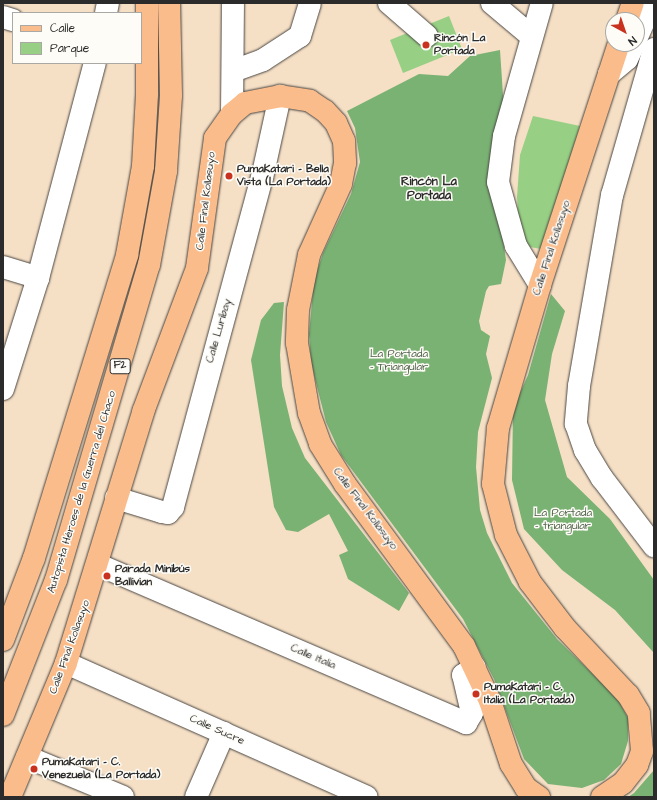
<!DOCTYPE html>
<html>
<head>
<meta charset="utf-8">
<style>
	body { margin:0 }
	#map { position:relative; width:657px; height:800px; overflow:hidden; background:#f5dfc5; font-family:"Architects Daughter",sans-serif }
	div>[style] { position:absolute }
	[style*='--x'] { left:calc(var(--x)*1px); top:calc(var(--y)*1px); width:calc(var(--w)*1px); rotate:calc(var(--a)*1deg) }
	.green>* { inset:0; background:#97d084 }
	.forest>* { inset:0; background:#79b272 }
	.roads { filter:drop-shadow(0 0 1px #494642) drop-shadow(0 0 1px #494642) }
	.minor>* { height:22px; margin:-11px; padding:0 11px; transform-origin:11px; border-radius:11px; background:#fff }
	.major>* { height:22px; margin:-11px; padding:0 11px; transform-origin:11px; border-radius:11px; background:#fabc8b }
	.highway>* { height:22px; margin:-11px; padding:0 11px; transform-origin:11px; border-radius:11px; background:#fabc8b }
	.dots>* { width:11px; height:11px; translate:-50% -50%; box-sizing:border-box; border:2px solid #fdfcf7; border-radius:50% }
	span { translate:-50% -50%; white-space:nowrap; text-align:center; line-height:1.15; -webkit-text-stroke:3px #fdfcf7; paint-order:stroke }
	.shield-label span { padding:1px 3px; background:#fdfcf7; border:1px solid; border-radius:3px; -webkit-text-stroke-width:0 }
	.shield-label { font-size:10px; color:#2b2b2b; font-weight:700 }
	.poi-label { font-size:11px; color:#2b2b2b; font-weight:700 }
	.left { translate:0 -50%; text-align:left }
	.street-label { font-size:11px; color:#2b2b2b }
	.park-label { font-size:11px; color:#4b5d46 }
	.neighbourhood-label { font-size:12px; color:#2b2b2b; font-weight:700 }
	.frame { position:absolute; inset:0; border:4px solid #2b2b2b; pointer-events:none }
	.legend { position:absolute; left:12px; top:12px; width:130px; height:52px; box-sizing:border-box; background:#fdfcf7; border:1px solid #a9a8a5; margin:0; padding:5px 7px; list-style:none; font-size:12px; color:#2b2b2b }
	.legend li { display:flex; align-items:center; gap:8px; height:20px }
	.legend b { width:20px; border:1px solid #a9a8a5 }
	.north { position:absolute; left:605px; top:12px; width:40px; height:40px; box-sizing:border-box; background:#fdfcf7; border:1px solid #a9a8a5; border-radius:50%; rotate:140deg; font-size:11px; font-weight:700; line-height:16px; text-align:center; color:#2b2b2b }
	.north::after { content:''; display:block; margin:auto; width:14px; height:18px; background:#c8321e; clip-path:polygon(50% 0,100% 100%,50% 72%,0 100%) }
</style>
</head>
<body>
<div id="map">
	<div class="green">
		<i style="clip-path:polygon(449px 16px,462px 49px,403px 73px,390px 40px)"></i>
		<i style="clip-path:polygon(533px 116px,580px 126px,541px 249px,530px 247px,519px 229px,517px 197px,520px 155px)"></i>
	</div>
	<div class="forest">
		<i style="clip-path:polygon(500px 50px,504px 110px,489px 173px,489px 190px,498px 206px,506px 260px,501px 284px,489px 286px,486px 291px,479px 321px,481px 330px,490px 336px,486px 354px,492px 378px,478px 432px,476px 467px,480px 510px,487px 533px,512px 583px,557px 639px,617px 698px,628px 718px,628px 741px,621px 764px,604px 780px,582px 788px,548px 784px,524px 759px,494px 679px,463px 619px,341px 455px,326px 422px,311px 363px,309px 334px,314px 280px,323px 253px,351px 194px,360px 162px,355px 128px,347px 111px,419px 74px,448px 76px,470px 56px)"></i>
		<i style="clip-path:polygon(551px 294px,565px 311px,552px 354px,545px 400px,567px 477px,610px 519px,654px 580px,654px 653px,615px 610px,562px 570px,524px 529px,512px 480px,513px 409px,528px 375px)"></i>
		<i style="clip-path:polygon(284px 302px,280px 355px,282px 386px,292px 428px,305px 458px,409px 593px,399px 611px,348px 579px,339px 555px,348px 551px,329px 514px,298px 532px,286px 530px,274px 507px,251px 360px,261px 320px,274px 303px)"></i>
		<i style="clip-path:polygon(654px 770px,654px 797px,628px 797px,634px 793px)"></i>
	</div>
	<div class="roads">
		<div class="minor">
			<i style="--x:389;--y:3;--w:50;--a:41"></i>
			<i style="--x:492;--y:3;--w:51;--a:40.2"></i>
			<i style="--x:106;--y:13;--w:10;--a:-79"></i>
			<i style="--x:3;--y:17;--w:10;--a:17"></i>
			<i style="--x:637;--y:37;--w:37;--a:-66"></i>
			<i style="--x:654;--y:49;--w:152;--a:106"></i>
			<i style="--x:612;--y:195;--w:194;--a:99.8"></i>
			<i style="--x:579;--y:386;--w:38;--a:95"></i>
			<i style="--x:576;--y:424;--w:28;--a:71"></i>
			<i style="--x:585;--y:450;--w:33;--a:59"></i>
			<i style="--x:602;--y:478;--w:86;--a:52.6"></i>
			<i style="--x:233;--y:71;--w:32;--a:-20"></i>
			<i style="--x:263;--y:60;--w:44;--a:-33"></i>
			<i style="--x:300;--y:36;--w:34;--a:-73"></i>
			<i style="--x:609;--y:74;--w:23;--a:-40"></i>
			<i style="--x:627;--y:59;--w:17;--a:-65"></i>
			<i style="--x:232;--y:114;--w:111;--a:-89.5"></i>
			<i style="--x:3;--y:267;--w:37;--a:17"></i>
			<i style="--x:540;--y:285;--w:46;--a:-121.6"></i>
			<i style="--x:516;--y:246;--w:66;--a:-105.7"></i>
			<i style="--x:498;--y:182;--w:46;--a:-82.6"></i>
			<i style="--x:504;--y:136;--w:138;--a:-74.1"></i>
			<i style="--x:3;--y:389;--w:116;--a:-72.5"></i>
			<i style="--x:38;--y:278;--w:222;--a:-75.2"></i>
			<i style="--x:116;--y:498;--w:48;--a:16.9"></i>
			<i style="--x:162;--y:512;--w:6;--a:9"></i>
			<i style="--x:168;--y:513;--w:8;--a:-50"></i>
			<i style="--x:173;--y:507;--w:341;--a:-74.9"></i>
			<i style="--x:262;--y:178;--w:84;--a:-77.6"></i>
			<i style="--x:99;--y:565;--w:400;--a:23.3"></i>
			<i style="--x:466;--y:723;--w:12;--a:-59"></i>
			<i style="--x:472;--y:713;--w:39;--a:-103"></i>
			<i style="--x:463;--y:675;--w:14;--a:-34"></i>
			<i style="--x:66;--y:663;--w:329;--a:24"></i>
			<i style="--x:27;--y:757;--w:104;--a:22.6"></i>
			<i style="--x:196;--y:797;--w:70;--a:-66.4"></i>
		</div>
		<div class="major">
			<i style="--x:627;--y:20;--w:18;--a:-71"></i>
			<i style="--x:10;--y:797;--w:145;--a:-67.3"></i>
			<i style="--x:66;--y:663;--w:263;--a:-72.9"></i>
			<i style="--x:143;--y:412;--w:154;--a:-69.4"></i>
			<i style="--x:197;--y:268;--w:131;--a:-82.1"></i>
			<i style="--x:215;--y:138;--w:29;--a:-55"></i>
			<i style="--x:232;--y:114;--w:17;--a:-40"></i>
			<i style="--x:245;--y:103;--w:36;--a:-11"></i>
			<i style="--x:280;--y:96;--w:30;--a:9"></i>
			<i style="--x:310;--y:101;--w:18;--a:34"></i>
			<i style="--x:325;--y:111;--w:16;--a:47"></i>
			<i style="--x:336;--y:123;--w:20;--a:66"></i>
			<i style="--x:344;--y:141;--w:22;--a:87"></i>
			<i style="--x:345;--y:163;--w:21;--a:101"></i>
			<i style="--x:341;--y:184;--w:78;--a:114.3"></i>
			<i style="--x:309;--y:255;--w:56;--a:101.3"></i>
			<i style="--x:298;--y:310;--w:33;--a:92"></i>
			<i style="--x:297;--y:343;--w:71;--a:80.3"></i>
			<i style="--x:309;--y:413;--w:33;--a:70"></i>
			<i style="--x:320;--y:444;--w:47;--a:58"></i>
			<i style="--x:345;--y:484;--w:201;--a:53.7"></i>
			<i style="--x:464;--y:646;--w:61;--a:64.7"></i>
			<i style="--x:490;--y:701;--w:66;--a:71.6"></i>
			<i style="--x:511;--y:764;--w:28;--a:58"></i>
			<i style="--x:526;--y:788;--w:16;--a:35"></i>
			<i style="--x:602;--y:797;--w:25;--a:-34"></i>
			<i style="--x:623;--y:783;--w:23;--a:-52"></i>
			<i style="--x:637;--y:765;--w:15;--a:-70"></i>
			<i style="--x:642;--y:751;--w:38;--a:-95"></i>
			<i style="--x:639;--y:713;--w:21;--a:-121"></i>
			<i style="--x:628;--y:695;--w:92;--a:-133.2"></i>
			<i style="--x:565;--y:628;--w:58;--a:-127.3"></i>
			<i style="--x:530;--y:582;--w:53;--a:-117.1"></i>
			<i style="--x:506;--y:535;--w:53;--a:-104.3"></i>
			<i style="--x:493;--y:484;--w:56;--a:-84.9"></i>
			<i style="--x:498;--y:428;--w:149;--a:-73.6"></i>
			<i style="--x:540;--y:285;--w:254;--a:-71.9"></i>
		</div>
		<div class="highway">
			<i style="--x:3;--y:640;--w:88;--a:-69.3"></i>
			<i style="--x:34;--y:558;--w:317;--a:-72.9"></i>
			<i style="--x:127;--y:255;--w:90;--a:-79.8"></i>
			<i style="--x:143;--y:166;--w:72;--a:-86.8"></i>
			<i style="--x:147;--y:94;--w:91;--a:-90"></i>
			<i style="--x:3;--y:715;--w:145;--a:-68.6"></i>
			<i style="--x:56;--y:580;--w:328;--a:-73.6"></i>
			<i style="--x:149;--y:265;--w:96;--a:-79.7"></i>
			<i style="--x:166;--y:171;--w:76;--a:-86.2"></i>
			<i style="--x:171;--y:95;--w:92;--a:-91.2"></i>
		</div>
	</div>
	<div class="dots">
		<i style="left:426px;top:45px;background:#c8321e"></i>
		<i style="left:229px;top:176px;background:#c8321e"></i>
		<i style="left:107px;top:576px;background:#c8321e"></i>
		<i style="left:476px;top:694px;background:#c8321e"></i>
		<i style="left:34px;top:769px;background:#c8321e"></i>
	</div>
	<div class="shield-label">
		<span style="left:120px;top:366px">F2</span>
	</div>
	<div class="poi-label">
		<span class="left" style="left:434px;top:45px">Rincón La<br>Portada</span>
		<span class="left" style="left:237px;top:176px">PumaKatari - Bella<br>Vista (La Portada)</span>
		<span class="left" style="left:115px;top:576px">Parada Minibús<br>Ballivian</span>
		<span class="left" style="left:484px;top:694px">PumaKatari - C.<br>Italia (La Portada)</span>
		<span class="left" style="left:42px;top:769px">PumaKatari - C.<br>Venezuela (La Portada)</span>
	</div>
	<div class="street-label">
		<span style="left:206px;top:201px;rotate:-83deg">Calle Final Kollasuyo</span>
		<span style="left:552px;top:248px;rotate:-72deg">Calle Final Kollasuyo</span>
		<span style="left:219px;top:331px;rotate:-74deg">Calle Luribay</span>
		<span style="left:82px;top:492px;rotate:-73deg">Autopista Héroes de la Guerra del Chaco</span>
		<span style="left:365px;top:509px;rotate:53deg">Calle Final Kollasuyo</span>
		<span style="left:70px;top:647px;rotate:-70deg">Calle Final Kollasuyo</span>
		<span style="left:313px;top:657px;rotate:23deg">Calle Italia</span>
		<span style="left:217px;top:730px;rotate:24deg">Calle Sucre</span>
	</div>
	<div class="park-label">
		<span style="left:399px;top:361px">La Portada<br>- Triangular</span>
		<span style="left:563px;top:520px">La Portada<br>- triangular</span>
	</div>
	<div class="neighbourhood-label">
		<span style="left:429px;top:189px">Rincón La<br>Portada</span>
	</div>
	<div class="frame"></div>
	<ul class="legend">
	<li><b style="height:5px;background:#fabc8b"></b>Calle</li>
	<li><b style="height:11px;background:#97d084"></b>Parque</li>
	</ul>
	<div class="north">N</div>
</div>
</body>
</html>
